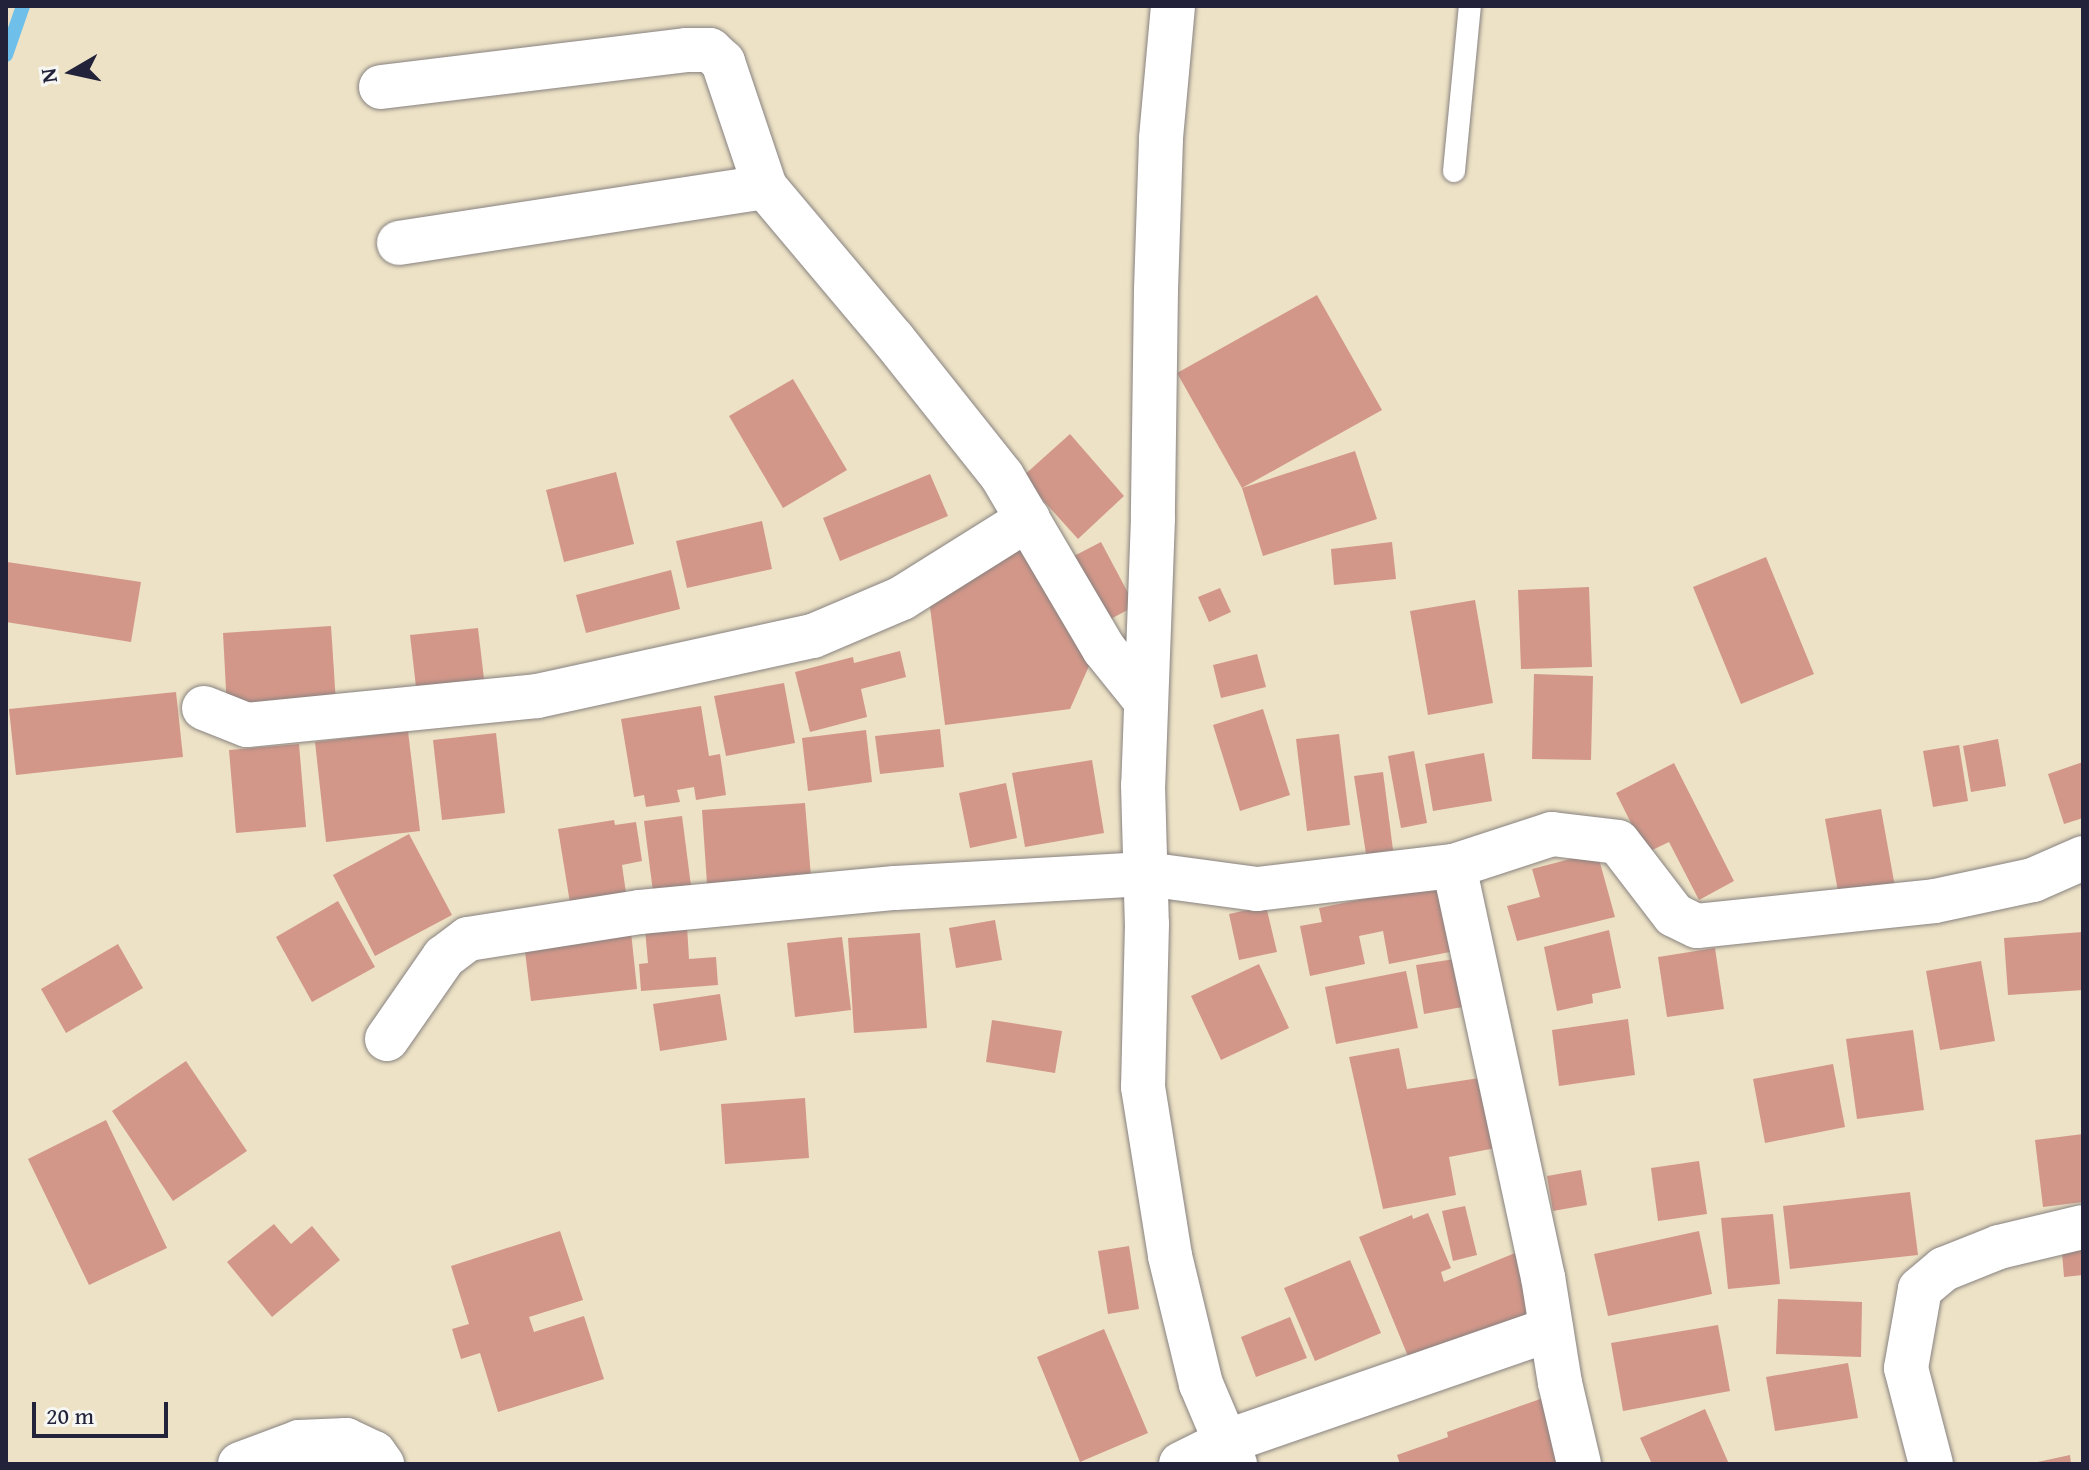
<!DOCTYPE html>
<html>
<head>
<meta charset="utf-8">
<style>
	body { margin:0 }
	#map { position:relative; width:2089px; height:1470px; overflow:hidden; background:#ede2c5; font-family:"Gentium Book Plus",serif }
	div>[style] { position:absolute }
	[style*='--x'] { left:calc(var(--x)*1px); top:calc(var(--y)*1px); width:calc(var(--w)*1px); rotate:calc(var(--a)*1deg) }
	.stream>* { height:14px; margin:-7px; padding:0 7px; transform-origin:7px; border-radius:7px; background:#6ec0ea }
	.building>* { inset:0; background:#d29789 }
	.roads { filter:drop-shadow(0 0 2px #888280) drop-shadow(0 0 2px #888280) }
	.service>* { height:22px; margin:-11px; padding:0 11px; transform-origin:11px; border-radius:11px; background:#fff }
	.minor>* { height:44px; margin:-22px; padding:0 22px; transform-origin:22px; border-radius:22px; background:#fff }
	span { translate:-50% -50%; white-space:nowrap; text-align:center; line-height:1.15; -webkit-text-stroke:6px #f6f6f2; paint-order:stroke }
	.frame { position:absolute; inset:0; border:8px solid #22223b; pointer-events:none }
	.north { position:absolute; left:32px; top:32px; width:80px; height:80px; -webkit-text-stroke:6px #f6f6f2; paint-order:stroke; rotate:261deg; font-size:22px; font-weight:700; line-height:32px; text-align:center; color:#22223b }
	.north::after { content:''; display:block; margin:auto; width:28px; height:36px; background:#22223b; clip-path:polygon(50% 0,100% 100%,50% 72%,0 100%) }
	.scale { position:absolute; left:32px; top:1402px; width:136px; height:36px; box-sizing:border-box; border:4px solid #22223b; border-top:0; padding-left:10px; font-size:24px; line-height:28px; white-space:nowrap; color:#22223b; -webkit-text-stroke:6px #f6f6f2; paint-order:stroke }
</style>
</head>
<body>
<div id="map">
	<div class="stream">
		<i style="--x:6;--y:55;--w:52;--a:-70.9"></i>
	</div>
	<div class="building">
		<i style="clip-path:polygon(1317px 295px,1382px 410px,1242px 488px,1177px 373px)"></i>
		<i style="clip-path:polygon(793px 379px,847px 470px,783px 508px,729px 416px)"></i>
		<i style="clip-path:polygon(1070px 434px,1124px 496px,1078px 539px,1022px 477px)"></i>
		<i style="clip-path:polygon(1355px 451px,1377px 519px,1263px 556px,1242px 488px)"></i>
		<i style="clip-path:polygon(616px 472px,634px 544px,564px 562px,546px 490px)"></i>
		<i style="clip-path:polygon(930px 474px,948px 516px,840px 561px,823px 518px)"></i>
		<i style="clip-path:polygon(762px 521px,772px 569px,687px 588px,676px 541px)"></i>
		<i style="clip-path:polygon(1101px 542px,1135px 606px,1105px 622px,1072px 557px)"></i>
		<i style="clip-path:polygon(1392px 542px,1396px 579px,1334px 585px,1331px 549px)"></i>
		<i style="clip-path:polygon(1019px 547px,1093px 657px,1070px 709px,945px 725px,930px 607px)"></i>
		<i style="clip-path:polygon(1766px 557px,1814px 674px,1741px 704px,1693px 587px)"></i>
		<i style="clip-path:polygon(7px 562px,141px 582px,131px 642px,6px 622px)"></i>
		<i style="clip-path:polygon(671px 570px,680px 609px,586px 633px,576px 595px)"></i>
		<i style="clip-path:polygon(1589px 587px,1592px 667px,1521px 669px,1518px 590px)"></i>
		<i style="clip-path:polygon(1220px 588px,1231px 612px,1209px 622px,1198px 597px)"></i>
		<i style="clip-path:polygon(1475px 600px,1493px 703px,1428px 715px,1410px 611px)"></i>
		<i style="clip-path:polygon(331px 626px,336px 703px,227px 709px,223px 633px)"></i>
		<i style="clip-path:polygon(478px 628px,484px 679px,416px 687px,410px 635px)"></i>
		<i style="clip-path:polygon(900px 651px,906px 677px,861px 689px,867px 717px,810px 732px,795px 672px,853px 657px,854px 663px)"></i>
		<i style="clip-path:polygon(1257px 654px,1266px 687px,1221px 698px,1213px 665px)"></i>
		<i style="clip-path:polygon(1534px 674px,1593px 676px,1591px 760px,1532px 759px)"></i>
		<i style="clip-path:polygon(784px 683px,795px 743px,726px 756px,714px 696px)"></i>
		<i style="clip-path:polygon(176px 692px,183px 757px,16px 775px,9px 709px)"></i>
		<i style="clip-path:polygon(701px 706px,709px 756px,720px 754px,726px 795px,696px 800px,694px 787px,677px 790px,680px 802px,646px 807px,644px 795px,634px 797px,621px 719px)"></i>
		<i style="clip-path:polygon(1263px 709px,1290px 795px,1240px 811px,1213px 725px)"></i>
		<i style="clip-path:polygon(940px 729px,944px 767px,880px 774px,875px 736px)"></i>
		<i style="clip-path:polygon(866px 730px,872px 782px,808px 791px,802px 738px)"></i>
		<i style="clip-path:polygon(408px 731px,420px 831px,326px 842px,315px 742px)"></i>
		<i style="clip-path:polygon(496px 733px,505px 813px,442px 820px,433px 740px)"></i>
		<i style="clip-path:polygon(1339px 734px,1350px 825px,1307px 831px,1296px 739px)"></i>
		<i style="clip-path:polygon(1998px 739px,2006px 786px,1971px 792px,1963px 746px)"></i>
		<i style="clip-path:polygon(299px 744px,306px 827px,236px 833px,229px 750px)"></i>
		<i style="clip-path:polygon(1959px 745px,1968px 801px,1933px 807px,1923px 751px)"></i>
		<i style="clip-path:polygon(1414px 751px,1427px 823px,1401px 828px,1388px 756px)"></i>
		<i style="clip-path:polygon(1484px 753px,1492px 801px,1433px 811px,1425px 764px)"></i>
		<i style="clip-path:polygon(1092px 760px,1104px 833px,1025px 847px,1012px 773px)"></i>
		<i style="clip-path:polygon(2083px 762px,2083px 818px,2064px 824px,2048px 774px)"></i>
		<i style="clip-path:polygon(1674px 763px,1734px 881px,1699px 900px,1669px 842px,1646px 853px,1616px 793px)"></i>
		<i style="clip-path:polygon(1383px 772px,1393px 850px,1366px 854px,1354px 776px)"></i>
		<i style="clip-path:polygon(1006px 783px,1017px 838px,970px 848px,959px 793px)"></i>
		<i style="clip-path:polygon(805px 803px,811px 877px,707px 884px,702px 810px)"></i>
		<i style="clip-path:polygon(1881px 809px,1895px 887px,1839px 897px,1825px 819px)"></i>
		<i style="clip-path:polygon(682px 816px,691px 886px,653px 892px,644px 821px)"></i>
		<i style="clip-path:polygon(614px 820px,615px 825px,636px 822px,642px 861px,622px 865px,627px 900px,571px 909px,558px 829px)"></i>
		<i style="clip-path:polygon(409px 834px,452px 915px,375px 956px,333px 875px)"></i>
		<i style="clip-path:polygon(1597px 852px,1615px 917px,1517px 941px,1507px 906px,1540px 897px,1532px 869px)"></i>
		<i style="clip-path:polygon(1446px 882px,1460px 950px,1389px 964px,1383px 931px,1359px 936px,1365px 964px,1310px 976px,1300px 926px,1322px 922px,1319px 908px)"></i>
		<i style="clip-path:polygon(338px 901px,375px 967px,312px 1002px,276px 937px)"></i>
		<i style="clip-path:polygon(1266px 906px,1277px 952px,1239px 960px,1229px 914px)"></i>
		<i style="clip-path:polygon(995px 920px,1002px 960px,956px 968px,949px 928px)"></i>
		<i style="clip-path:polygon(687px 926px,689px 959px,716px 957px,718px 985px,641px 991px,639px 964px,648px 963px,645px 929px)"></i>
		<i style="clip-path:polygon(1609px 930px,1621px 988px,1592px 994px,1593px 1003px,1557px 1011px,1544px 947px)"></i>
		<i style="clip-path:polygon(631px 932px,637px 989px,531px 1001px,524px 943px)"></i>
		<i style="clip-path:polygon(2083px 932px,2083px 990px,2008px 995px,2004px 938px)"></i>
		<i style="clip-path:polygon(920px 933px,927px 1028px,854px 1033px,848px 938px)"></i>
		<i style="clip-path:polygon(842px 937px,851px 1010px,795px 1017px,787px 943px)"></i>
		<i style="clip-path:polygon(118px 944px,143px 988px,66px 1033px,41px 989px)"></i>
		<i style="clip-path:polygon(1715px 948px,1724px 1009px,1667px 1017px,1658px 957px)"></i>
		<i style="clip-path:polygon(1461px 958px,1468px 1006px,1424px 1014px,1416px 965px)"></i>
		<i style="clip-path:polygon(1981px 961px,1995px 1041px,1940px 1050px,1926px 971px)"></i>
		<i style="clip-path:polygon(1259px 964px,1289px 1028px,1221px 1060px,1191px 996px)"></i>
		<i style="clip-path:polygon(1406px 971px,1418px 1028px,1336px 1044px,1325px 987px)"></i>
		<i style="clip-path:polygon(720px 994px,727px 1040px,660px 1051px,653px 1004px)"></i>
		<i style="clip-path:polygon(1628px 1019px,1635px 1075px,1559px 1086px,1552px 1030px)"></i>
		<i style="clip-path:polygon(992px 1020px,1062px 1031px,1055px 1073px,986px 1062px)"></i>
		<i style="clip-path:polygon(1913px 1030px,1924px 1110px,1857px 1119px,1846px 1039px)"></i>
		<i style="clip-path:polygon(1399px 1048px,1407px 1089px,1486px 1077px,1501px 1147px,1449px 1157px,1456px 1195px,1383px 1209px,1349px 1057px)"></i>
		<i style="clip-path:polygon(186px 1061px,247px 1151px,173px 1201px,112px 1111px)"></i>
		<i style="clip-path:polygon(1833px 1064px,1845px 1127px,1765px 1143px,1753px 1079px)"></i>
		<i style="clip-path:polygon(805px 1098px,809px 1158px,725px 1164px,721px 1104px)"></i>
		<i style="clip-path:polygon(106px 1120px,167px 1248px,89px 1285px,28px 1159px)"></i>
		<i style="clip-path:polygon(2083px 1134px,2083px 1202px,2043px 1207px,2035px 1140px)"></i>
		<i style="clip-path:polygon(1699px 1161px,1707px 1214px,1658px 1221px,1651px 1168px)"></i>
		<i style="clip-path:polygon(1581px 1170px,1587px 1205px,1553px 1211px,1547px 1176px)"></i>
		<i style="clip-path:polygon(1910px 1192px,1918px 1255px,1790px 1269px,1783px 1206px)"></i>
		<i style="clip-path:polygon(1465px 1206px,1477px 1255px,1453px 1261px,1442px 1211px)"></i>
		<i style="clip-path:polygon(1428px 1213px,1451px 1268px,1441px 1272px,1444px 1282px,1520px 1251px,1545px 1311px,1412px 1366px,1359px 1237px,1412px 1215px,1413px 1219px)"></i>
		<i style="clip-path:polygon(1773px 1214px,1780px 1284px,1728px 1289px,1721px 1218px)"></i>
		<i style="clip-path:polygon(274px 1224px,291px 1244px,312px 1226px,340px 1260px,272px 1317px,227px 1262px)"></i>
		<i style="clip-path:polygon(560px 1231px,583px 1300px,529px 1317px,534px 1332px,584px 1316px,604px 1379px,498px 1412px,480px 1353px,461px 1359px,452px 1329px,469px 1324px,451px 1266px)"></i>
		<i style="clip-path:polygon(1699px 1231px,1712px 1294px,1608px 1316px,1594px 1254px)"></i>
		<i style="clip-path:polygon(1129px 1246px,1139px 1309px,1108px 1314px,1098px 1251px)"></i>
		<i style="clip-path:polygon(2083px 1250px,2083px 1275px,2064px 1277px,2062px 1252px)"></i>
		<i style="clip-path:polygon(1350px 1260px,1381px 1333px,1315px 1361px,1284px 1288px)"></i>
		<i style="clip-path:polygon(1778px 1299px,1862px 1302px,1861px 1357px,1776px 1354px)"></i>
		<i style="clip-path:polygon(1290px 1317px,1307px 1358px,1256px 1377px,1241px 1337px)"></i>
		<i style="clip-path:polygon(1718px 1325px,1730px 1391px,1623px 1411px,1611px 1343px)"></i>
		<i style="clip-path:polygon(1104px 1329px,1148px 1433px,1080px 1462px,1037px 1357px)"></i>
		<i style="clip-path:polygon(1848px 1363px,1858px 1418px,1775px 1431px,1766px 1377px)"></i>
		<i style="clip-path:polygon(1543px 1398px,1566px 1464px,1400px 1464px,1397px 1455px,1448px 1437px,1447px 1432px)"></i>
		<i style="clip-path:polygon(1705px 1409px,1729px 1464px,1652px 1464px,1640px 1438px)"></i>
		<i style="clip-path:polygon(2070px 1455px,2071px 1464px,2033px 1464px,2033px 1463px)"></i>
	</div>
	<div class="roads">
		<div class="service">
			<i style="--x:1454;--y:171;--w:166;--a:-84.5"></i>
		</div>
		<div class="minor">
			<i style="--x:1173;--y:6;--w:134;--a:95.2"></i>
			<i style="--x:1161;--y:139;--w:151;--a:91.9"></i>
			<i style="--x:1156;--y:290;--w:228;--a:90.8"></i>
			<i style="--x:1153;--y:518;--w:267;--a:92.1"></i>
			<i style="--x:1143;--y:785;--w:139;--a:88.4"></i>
			<i style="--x:1147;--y:924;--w:163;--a:91.4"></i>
			<i style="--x:1143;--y:1087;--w:171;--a:80.9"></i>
			<i style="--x:1170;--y:1256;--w:132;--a:76.4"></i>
			<i style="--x:1201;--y:1384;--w:87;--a:67"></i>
			<i style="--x:381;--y:87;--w:307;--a:-6.9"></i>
			<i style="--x:686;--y:50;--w:24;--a:0"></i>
			<i style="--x:710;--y:50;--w:18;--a:43"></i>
			<i style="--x:723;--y:62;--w:132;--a:71.4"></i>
			<i style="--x:765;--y:187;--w:199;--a:49.9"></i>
			<i style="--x:893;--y:339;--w:175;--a:51.5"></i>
			<i style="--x:1002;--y:476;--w:201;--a:59.5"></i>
			<i style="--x:1104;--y:649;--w:67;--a:51.1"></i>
			<i style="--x:399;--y:243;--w:370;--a:-8.7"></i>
			<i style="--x:204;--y:708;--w:46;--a:21.6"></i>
			<i style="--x:247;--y:725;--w:291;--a:-5.7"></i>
			<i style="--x:537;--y:696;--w:282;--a:-12.3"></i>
			<i style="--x:813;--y:636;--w:97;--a:-23.1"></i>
			<i style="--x:902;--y:598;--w:149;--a:-32.1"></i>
			<i style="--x:1454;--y:866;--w:421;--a:77.8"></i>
			<i style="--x:1543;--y:1277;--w:107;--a:80.9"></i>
			<i style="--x:1560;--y:1383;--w:83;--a:76.8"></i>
			<i style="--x:387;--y:1039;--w:100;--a:-55.2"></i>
			<i style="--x:444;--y:957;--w:30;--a:-37"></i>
			<i style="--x:468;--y:939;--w:174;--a:-8.9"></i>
			<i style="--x:640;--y:912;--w:256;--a:-5.4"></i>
			<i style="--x:895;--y:888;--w:251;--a:-3.2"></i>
			<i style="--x:1146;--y:874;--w:112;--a:7.7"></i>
			<i style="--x:1257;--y:889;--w:198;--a:-6.7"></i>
			<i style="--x:1454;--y:866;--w:103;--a:-18.1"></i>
			<i style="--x:1552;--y:834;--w:66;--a:6.9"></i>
			<i style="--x:1618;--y:842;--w:92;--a:52.5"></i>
			<i style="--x:1674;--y:915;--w:25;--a:26"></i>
			<i style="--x:1697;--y:926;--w:239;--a:-6"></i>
			<i style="--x:1935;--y:901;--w:100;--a:-12.1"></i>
			<i style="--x:2033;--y:880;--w:55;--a:-23.7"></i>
			<i style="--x:240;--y:1464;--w:63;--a:-20.4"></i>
			<i style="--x:299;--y:1442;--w:47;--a:-2.4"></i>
			<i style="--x:346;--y:1440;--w:31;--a:25"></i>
			<i style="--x:374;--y:1453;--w:14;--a:54"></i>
			<i style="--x:1181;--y:1464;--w:49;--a:-26.6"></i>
			<i style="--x:1225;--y:1442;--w:345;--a:-19.1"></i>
			<i style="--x:1931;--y:1464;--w:99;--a:-104.6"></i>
			<i style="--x:1906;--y:1368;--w:80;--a:-80"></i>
			<i style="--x:1920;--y:1289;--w:31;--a:-40"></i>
			<i style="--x:1944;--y:1269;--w:59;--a:-21.8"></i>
			<i style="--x:1999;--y:1247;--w:86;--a:-13.4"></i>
		</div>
	</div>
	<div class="frame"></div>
	<div class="north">N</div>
	<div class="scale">20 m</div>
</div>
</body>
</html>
